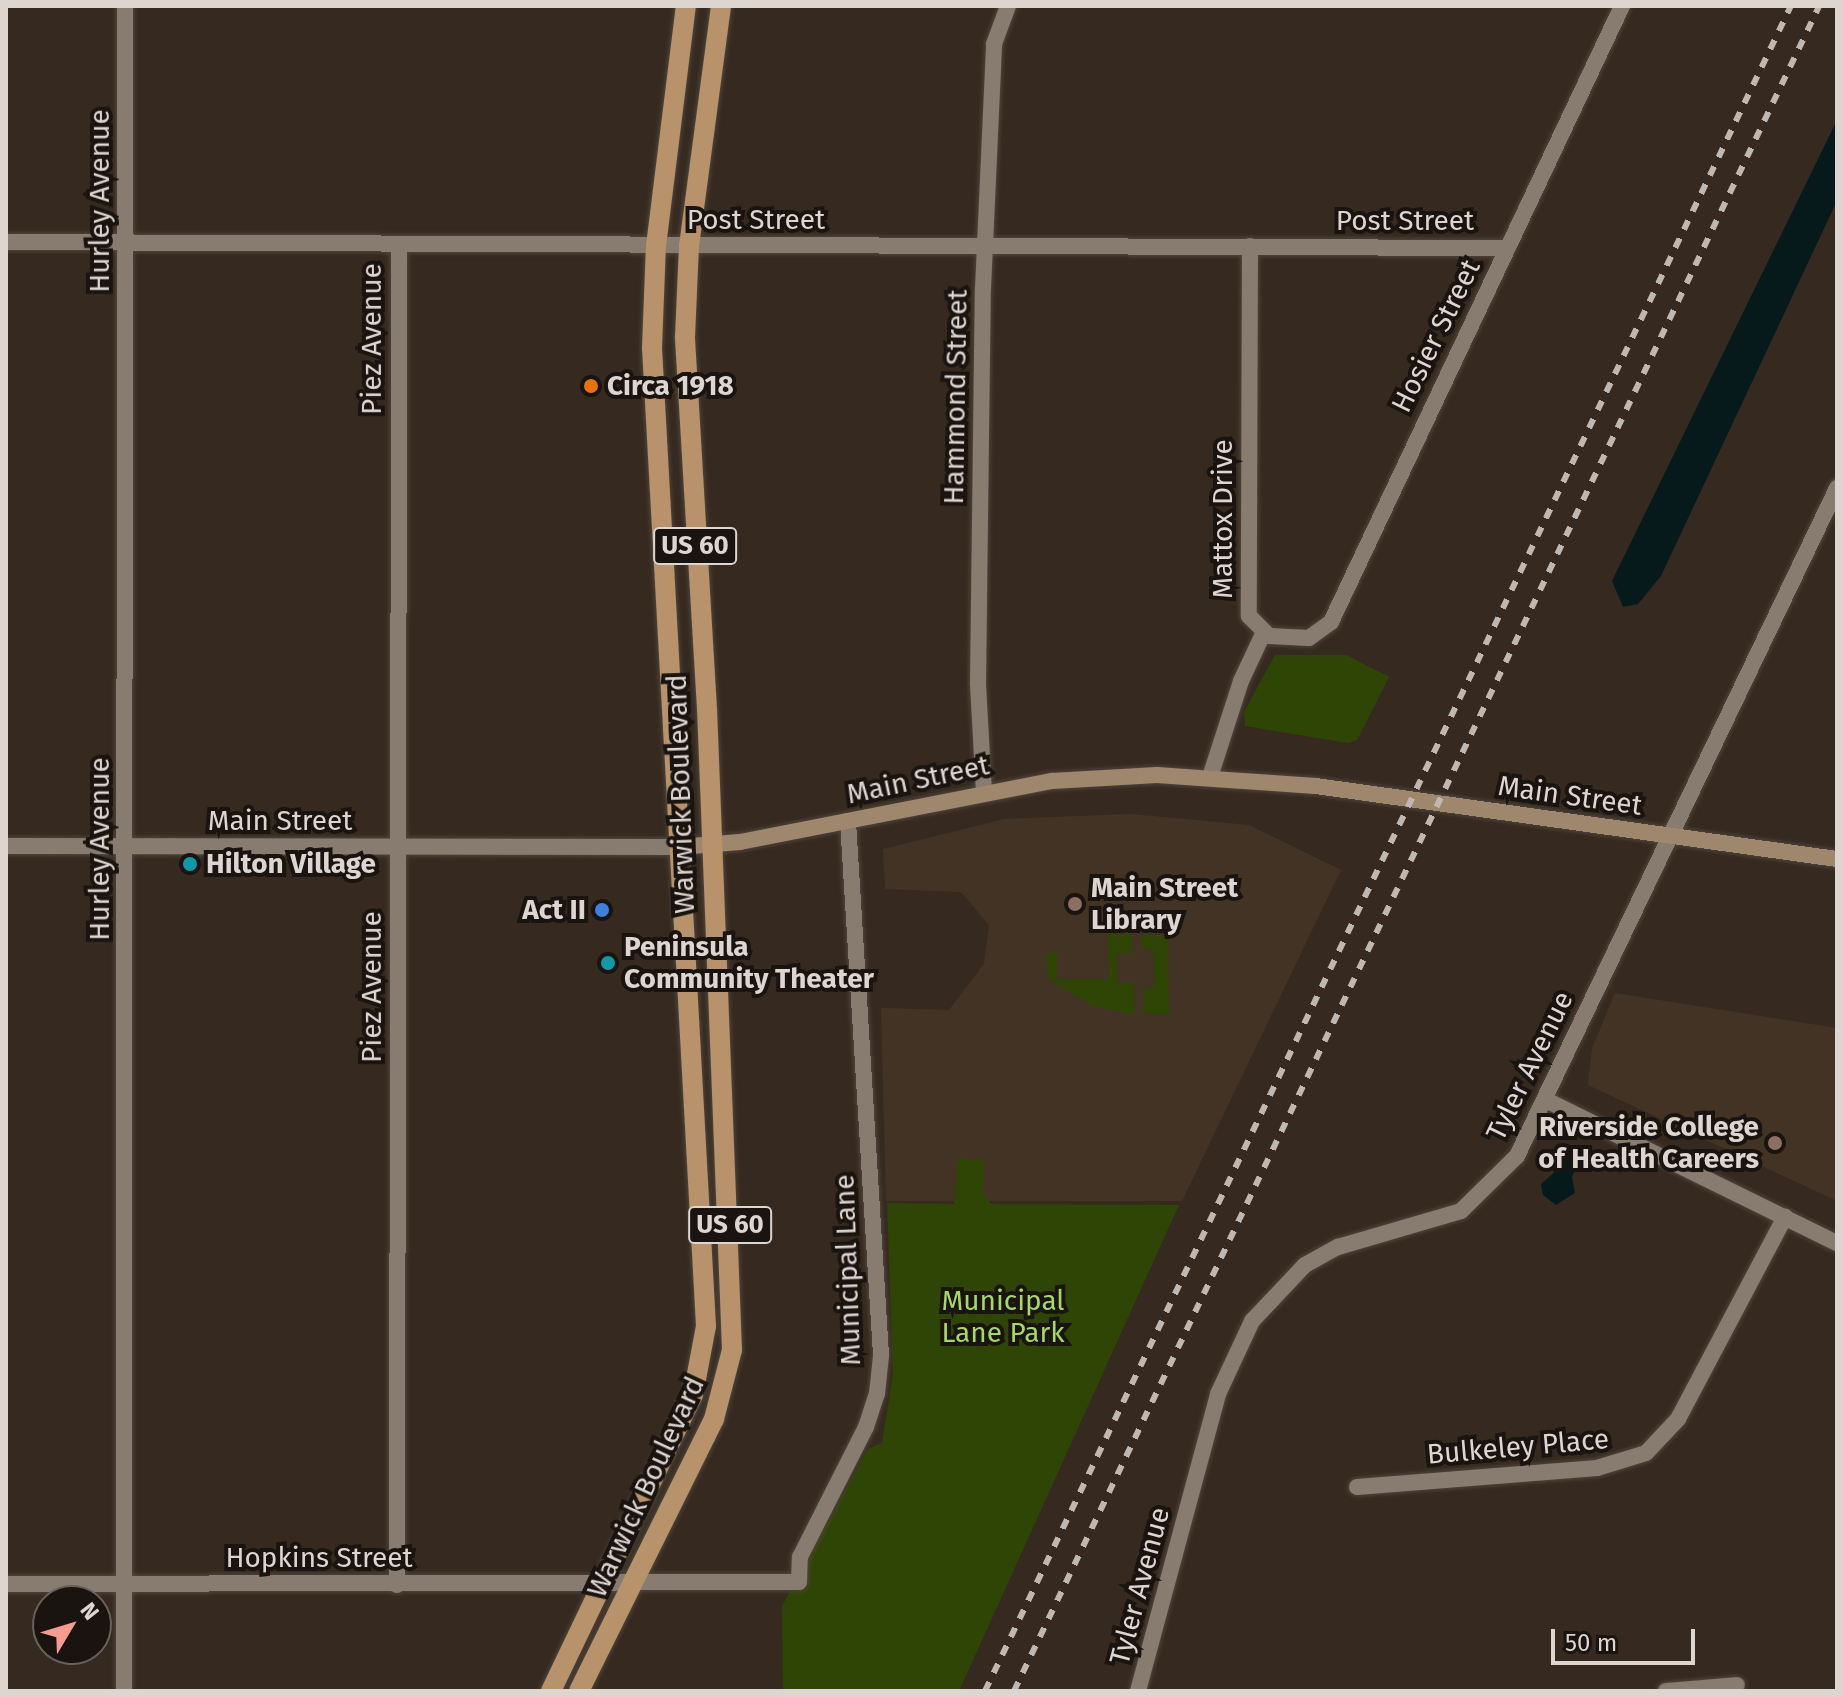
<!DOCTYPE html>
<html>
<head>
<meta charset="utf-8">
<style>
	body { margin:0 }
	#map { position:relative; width:1843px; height:1697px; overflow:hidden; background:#362a20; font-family:"Fira Sans",sans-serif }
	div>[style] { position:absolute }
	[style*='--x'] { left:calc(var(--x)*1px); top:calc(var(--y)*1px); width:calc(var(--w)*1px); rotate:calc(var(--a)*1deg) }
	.built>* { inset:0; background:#433324 }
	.green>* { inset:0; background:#2f4506 }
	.water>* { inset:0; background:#071a1b }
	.roads { filter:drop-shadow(0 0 2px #4f453c) drop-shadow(0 0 2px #4f453c) }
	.minor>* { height:16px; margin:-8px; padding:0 8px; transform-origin:8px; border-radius:8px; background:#887b6f }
	.secondary>* { height:16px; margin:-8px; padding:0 8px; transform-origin:8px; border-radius:8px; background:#9f876d }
	.primary>* { height:20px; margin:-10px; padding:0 10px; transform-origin:10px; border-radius:10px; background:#b7926a }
	.rail>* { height:6px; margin-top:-3px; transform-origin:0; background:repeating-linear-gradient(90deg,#c0b7b1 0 10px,transparent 0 20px) }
	.dots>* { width:22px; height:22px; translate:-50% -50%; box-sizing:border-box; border:4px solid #19140f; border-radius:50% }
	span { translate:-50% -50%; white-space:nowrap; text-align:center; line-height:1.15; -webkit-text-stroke:8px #19140f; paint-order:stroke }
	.shield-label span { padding:2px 6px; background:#19140f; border:2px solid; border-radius:6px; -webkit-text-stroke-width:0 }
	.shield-label { font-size:26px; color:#ddd5cf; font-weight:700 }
	.street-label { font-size:28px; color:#ddd5cf }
	.poi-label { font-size:28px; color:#ddd5cf; font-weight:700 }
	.left { translate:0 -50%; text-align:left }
	.right { translate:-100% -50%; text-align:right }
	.park-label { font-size:28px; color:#a7d860 }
	.frame { position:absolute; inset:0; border:8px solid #ddd5cf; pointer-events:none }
	.north { position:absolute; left:32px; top:1585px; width:80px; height:80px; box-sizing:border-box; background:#19140f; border:2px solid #67615c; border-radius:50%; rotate:52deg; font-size:22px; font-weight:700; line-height:32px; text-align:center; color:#ddd5cf }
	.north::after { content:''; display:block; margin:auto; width:28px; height:36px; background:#f59c91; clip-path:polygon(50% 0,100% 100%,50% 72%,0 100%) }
	.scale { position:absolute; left:1551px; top:1629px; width:144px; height:36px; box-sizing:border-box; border:4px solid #ddd5cf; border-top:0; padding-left:10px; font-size:24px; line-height:28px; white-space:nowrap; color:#ddd5cf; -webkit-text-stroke:6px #19140f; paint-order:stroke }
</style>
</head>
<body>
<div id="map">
	<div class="built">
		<i style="clip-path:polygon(1131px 814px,1249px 825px,1341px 870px,1182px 1201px,886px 1201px,881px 1008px,949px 1010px,984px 964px,989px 925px,961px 892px,885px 889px,883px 849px,1004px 819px)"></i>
		<i style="clip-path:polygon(1615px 993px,1837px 1028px,1837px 1201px,1588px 1085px,1592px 1048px)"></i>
	</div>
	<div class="green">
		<i style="clip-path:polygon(1275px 655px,1346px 655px,1389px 677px,1357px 740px,1348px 743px,1245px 726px,1244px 712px)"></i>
		<i style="clip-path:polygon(1108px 934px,1132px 934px,1132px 953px,1117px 953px,1117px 983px,1134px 983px,1134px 1015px,1094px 1006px,1049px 980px,1045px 954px,1057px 951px,1057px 979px,1109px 979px)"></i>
		<i style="clip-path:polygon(1142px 935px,1168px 935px,1169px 1014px,1143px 1014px,1143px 989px,1154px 988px,1154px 950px,1142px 950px)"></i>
		<i style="clip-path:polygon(958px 1157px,984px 1161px,983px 1192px,991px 1204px,1179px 1205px,959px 1691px,783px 1691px,782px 1606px,868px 1449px,882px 1443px,893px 1374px,887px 1203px,954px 1204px)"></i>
	</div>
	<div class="water">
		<i style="clip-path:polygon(1837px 120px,1837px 201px,1661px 576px,1638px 604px,1623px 607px,1612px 581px)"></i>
		<i style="clip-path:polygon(1566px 1150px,1581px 1157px,1572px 1177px,1575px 1193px,1556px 1205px,1543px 1195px,1541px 1184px,1557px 1170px)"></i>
	</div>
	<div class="roads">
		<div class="minor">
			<i style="--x:6;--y:242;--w:1501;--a:0.23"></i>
			<i style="--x:1250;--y:246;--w:370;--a:90.2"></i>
			<i style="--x:1249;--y:616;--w:28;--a:45"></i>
			<i style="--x:1269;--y:636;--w:40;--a:2.9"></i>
			<i style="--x:1309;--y:638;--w:27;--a:-36"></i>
			<i style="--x:1331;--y:622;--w:681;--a:-64.71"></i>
			<i style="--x:1210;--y:777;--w:101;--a:-72.1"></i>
			<i style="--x:1241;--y:681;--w:52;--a:-64.9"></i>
			<i style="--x:984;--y:792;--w:109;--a:-93.2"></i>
			<i style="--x:978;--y:683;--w:394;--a:-89.3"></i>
			<i style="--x:983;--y:289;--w:245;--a:-87.4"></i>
			<i style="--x:994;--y:44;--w:40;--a:-69.8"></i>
			<i style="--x:6;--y:846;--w:673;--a:0.09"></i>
			<i style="--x:1546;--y:1100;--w:324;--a:26.2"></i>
			<i style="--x:1357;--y:1487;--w:241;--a:-4.5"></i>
			<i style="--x:1597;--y:1468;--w:51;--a:-17"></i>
			<i style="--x:1646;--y:1453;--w:47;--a:-46.7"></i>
			<i style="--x:1678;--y:1419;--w:229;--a:-62.1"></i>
			<i style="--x:6;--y:1584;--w:793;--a:-0.14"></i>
			<i style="--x:799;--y:1582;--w:25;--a:-88"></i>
			<i style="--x:800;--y:1557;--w:146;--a:-63.1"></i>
			<i style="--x:866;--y:1427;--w:35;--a:-72"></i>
			<i style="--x:877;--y:1394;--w:39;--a:-84"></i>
			<i style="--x:881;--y:1355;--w:535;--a:-93.54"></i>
			<i style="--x:397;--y:1585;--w:1340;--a:-89.91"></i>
			<i style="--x:124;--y:1691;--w:1685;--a:-89.97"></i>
			<i style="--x:1138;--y:1691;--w:308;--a:-74.9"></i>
			<i style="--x:1218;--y:1394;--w:81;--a:-65"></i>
			<i style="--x:1252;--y:1321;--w:77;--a:-46.6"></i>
			<i style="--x:1305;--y:1265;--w:38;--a:-29"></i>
			<i style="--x:1338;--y:1247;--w:128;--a:-16.3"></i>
			<i style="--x:1461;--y:1211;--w:78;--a:-44.5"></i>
			<i style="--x:1517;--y:1156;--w:741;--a:-64.4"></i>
			<i style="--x:1666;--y:1691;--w:71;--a:-4.8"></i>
		</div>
		<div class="secondary">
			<i style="--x:679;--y:847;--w:61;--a:-4.7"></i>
			<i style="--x:740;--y:842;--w:318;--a:-11.1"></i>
			<i style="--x:1052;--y:781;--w:105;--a:-3.3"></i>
			<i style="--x:1157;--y:775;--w:159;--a:4"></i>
			<i style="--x:1316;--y:786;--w:526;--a:7.98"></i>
		</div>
		<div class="primary">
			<i style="--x:551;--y:1691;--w:328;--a:-64.4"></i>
			<i style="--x:693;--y:1395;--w:70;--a:-79.3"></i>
			<i style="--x:706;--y:1326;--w:979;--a:-93.16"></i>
			<i style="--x:652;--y:348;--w:102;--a:-87.8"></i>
			<i style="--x:656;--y:246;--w:242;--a:-82.9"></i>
			<i style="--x:579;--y:1691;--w:304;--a:-63.6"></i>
			<i style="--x:714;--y:1419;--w:71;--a:-75.4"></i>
			<i style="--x:732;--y:1350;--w:641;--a:-92.23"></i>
			<i style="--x:707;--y:709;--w:373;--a:-93.4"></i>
			<i style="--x:685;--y:337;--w:91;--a:-87.5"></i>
			<i style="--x:689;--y:246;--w:242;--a:-82.4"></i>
		</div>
	</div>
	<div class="rail">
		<i style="--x:985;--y:1691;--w:1868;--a:-64.44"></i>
		<i style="--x:1014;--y:1691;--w:1867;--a:-64.46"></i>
	</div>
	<div class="dots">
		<i style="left:591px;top:386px;background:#e8710a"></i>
		<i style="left:190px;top:864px;background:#0f9aa8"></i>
		<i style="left:1075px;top:904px;background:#8d6e63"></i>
		<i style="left:602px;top:910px;background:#3f7fe0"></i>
		<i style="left:608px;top:963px;background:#0f9aa8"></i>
		<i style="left:1775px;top:1143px;background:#8d6e63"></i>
	</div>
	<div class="shield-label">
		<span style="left:695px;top:546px">US 60</span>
		<span style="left:730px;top:1225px">US 60</span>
	</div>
	<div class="street-label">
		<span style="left:100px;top:201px;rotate:-90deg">Hurley Avenue</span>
		<span style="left:756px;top:220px">Post Street</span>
		<span style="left:1405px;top:221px">Post Street</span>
		<span style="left:1436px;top:336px;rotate:-64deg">Hosier Street</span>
		<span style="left:372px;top:339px;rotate:-90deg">Piez Avenue</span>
		<span style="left:956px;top:397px;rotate:-89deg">Hammond Street</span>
		<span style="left:1223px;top:519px;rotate:-90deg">Mattox Drive</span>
		<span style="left:918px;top:780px;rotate:-12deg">Main Street</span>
		<span style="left:681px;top:794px;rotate:-92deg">Warwick Boulevard</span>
		<span style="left:1570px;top:796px;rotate:8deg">Main Street</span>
		<span style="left:280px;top:821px">Main Street</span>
		<span style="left:100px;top:849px;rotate:-90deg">Hurley Avenue</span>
		<span style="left:372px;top:987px;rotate:-90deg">Piez Avenue</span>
		<span style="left:1530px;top:1066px;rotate:-64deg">Tyler Avenue</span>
		<span style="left:848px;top:1270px;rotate:-92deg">Municipal Lane</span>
		<span style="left:1518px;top:1447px;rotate:-5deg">Bulkeley Place</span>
		<span style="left:646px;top:1487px;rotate:-65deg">Warwick Boulevard</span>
		<span style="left:319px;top:1558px">Hopkins Street</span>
		<span style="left:1140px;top:1586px;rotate:-75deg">Tyler Avenue</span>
	</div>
	<div class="poi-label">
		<span class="left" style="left:607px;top:386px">Circa 1918</span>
		<span class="left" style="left:206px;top:864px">Hilton Village</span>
		<span class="left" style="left:1091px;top:904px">Main Street<br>Library</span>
		<span class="right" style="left:586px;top:910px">Act II</span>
		<span class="left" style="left:624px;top:963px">Peninsula<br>Community Theater</span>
		<span class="right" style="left:1759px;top:1143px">Riverside College<br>of Health Careers</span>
	</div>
	<div class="park-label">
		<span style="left:1003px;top:1317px">Municipal<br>Lane Park</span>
	</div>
	<div class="frame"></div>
	<div class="north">N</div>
	<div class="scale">50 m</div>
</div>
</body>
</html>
